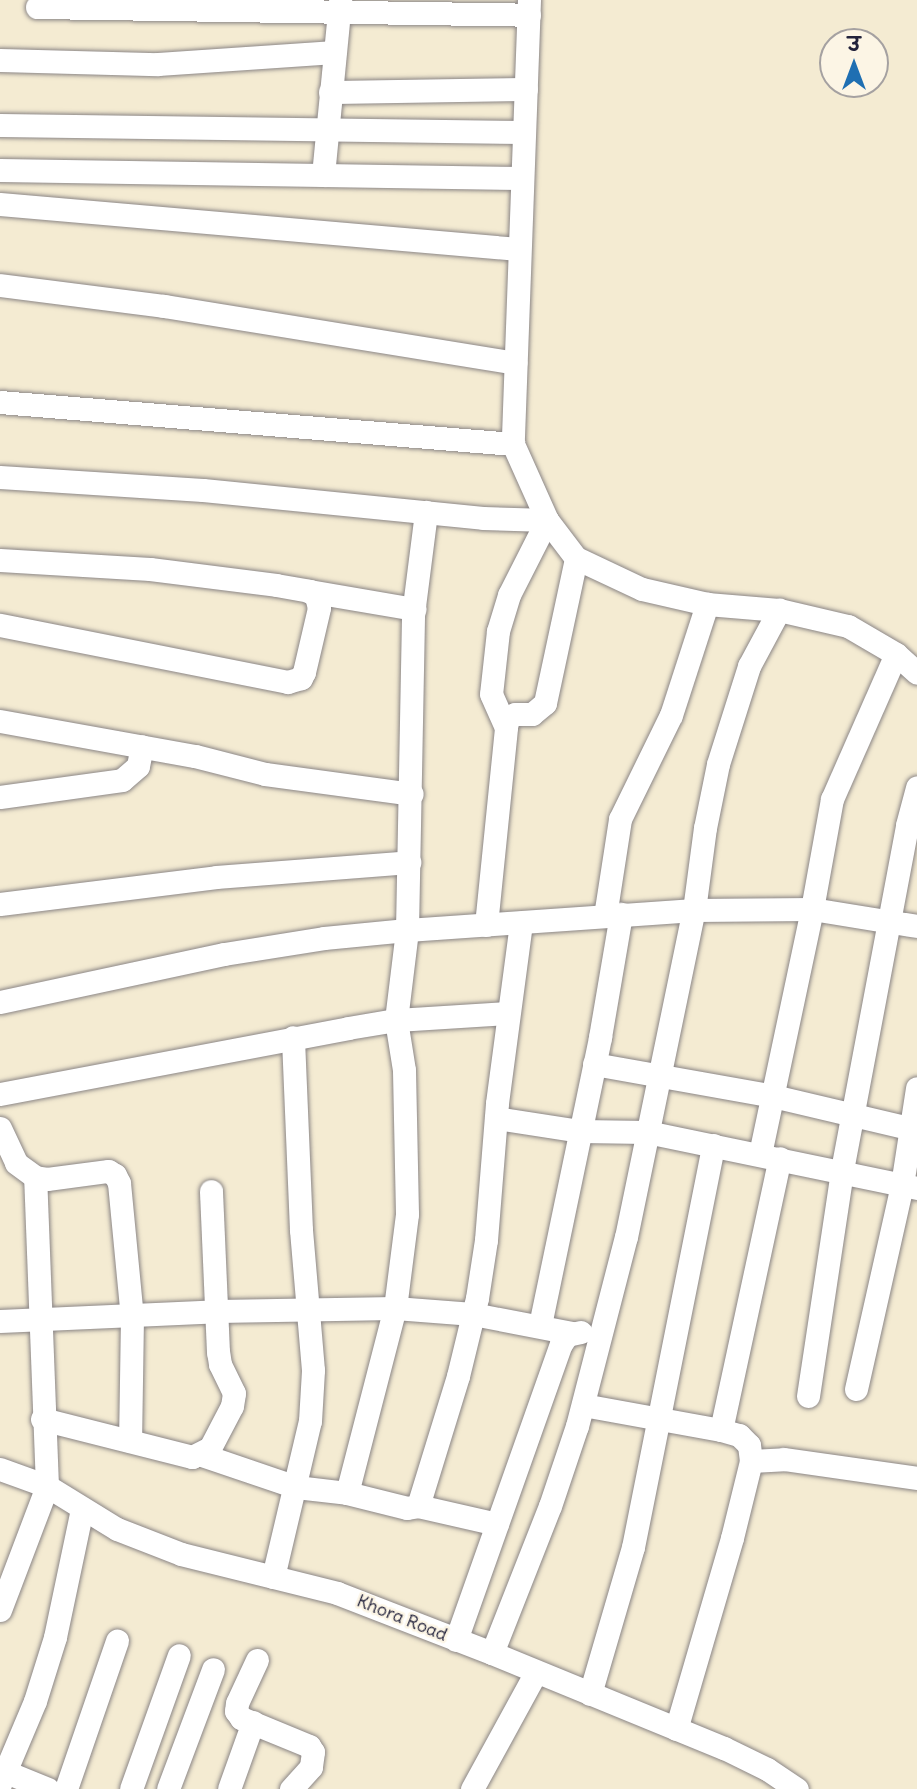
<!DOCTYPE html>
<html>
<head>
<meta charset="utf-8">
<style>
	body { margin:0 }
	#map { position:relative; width:917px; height:1789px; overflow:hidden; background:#f4ebd2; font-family:Delius,"Playpen Sans Deva",sans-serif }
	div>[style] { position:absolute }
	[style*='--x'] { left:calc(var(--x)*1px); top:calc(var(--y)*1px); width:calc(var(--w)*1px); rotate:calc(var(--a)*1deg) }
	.roads { filter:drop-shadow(0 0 2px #8b8686) drop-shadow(0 0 2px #8b8686) }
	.minor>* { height:23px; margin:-11.5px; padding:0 11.5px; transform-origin:11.5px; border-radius:11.5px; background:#fff }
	span { translate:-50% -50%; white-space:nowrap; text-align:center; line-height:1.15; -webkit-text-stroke:5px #fcf5e5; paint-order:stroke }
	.street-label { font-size:18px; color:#22223b }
	.north { position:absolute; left:819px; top:28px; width:70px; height:70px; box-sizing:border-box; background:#fcf5e5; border:2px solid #a5a1a1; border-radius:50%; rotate:0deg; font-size:19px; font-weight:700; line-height:28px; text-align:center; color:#22223b }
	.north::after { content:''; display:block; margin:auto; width:24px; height:32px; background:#1f6fb2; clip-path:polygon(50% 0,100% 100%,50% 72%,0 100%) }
</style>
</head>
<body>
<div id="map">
	<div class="roads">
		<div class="minor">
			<i style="--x:529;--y:0;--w:444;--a:92.1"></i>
			<i style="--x:513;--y:444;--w:83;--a:65.9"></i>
			<i style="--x:547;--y:520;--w:48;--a:52.7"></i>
			<i style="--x:576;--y:558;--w:73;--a:25.2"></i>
			<i style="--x:642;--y:589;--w:67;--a:13"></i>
			<i style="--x:707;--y:604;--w:72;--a:4.8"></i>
			<i style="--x:779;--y:610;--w:71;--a:13.1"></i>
			<i style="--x:848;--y:626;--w:56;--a:30.3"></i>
			<i style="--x:896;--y:654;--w:28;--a:42"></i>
			<i style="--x:37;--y:7;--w:492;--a:0.9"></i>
			<i style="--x:0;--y:60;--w:158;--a:1.5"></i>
			<i style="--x:158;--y:64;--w:177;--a:-3.9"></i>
			<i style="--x:330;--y:92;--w:196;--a:-0.9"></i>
			<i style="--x:0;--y:125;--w:524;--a:0.77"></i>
			<i style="--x:0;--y:170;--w:522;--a:0.88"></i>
			<i style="--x:323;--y:175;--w:175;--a:-84.4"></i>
			<i style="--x:0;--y:204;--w:521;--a:4.96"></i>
			<i style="--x:0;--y:285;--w:165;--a:7.3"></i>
			<i style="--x:164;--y:306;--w:356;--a:9.2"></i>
			<i style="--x:0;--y:402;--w:515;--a:4.68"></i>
			<i style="--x:0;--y:477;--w:203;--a:3.7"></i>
			<i style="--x:203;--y:490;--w:281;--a:5.7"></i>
			<i style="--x:483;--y:518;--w:64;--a:1.8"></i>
			<i style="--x:547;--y:520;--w:84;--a:116.9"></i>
			<i style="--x:509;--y:595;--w:38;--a:107"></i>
			<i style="--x:498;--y:631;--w:63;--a:96.3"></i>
			<i style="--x:491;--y:694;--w:36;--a:66"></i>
			<i style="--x:0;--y:560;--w:150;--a:3.4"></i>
			<i style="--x:150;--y:569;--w:127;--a:7.2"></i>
			<i style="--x:276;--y:585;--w:34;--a:10"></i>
			<i style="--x:309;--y:591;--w:9;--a:36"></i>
			<i style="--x:316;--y:596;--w:12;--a:76"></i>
			<i style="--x:319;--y:608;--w:66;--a:103.2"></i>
			<i style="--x:304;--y:672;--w:7;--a:117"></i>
			<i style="--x:301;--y:678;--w:14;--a:163"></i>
			<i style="--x:288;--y:682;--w:294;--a:-168.8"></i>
			<i style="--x:309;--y:591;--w:107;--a:9.7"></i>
			<i style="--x:0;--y:721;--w:198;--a:10.2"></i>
			<i style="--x:195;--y:756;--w:72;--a:14.4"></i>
			<i style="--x:265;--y:774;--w:148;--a:7.7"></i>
			<i style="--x:0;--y:797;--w:123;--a:-7.9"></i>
			<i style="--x:122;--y:780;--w:21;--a:-41"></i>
			<i style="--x:138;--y:766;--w:20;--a:-79"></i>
			<i style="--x:0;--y:904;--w:218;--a:-7.1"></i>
			<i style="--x:216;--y:877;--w:194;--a:-4.4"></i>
			<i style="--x:605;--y:916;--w:98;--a:-81.2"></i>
			<i style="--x:620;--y:819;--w:116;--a:-63.9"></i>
			<i style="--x:671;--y:715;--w:117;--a:-72"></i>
			<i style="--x:486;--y:925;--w:199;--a:-84.2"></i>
			<i style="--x:506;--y:727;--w:9;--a:-77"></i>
			<i style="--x:508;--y:718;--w:8;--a:-30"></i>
			<i style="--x:515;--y:714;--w:17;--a:0"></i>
			<i style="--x:532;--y:714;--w:17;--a:-40"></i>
			<i style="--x:545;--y:703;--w:148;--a:-77.9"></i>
			<i style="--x:0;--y:1002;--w:229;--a:-12.1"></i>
			<i style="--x:224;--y:954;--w:101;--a:-9.1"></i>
			<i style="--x:324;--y:938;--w:83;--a:-5.5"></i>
			<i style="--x:407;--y:930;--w:288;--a:-4"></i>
			<i style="--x:694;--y:910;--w:118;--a:-0.5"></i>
			<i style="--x:812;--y:909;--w:106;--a:9.2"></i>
			<i style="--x:594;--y:1064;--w:182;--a:10.1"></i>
			<i style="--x:773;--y:1096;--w:148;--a:13.3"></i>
			<i style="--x:0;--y:1094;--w:354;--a:-10.7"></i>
			<i style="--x:348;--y:1028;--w:49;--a:-9.5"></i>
			<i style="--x:396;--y:1020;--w:112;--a:-3.6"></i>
			<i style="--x:496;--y:1118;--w:85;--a:8.8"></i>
			<i style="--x:580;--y:1131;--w:67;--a:0.9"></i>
			<i style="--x:647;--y:1132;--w:276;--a:11.7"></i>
			<i style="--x:0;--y:1128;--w:38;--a:65"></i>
			<i style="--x:16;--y:1163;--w:24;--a:36"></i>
			<i style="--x:35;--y:1177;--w:12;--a:9"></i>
			<i style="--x:47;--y:1179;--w:62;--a:-7.5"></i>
			<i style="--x:108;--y:1171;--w:8;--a:30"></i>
			<i style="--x:115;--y:1175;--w:9;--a:63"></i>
			<i style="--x:119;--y:1183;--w:135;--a:84.5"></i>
			<i style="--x:132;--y:1317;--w:124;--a:90.9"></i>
			<i style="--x:760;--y:1154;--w:250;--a:-78"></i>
			<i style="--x:812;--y:909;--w:112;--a:-79.7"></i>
			<i style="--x:832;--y:799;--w:158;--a:-66.2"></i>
			<i style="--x:0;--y:1321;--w:217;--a:-2.6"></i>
			<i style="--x:217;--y:1311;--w:178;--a:-1"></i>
			<i style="--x:395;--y:1308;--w:78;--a:4.4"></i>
			<i style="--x:473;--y:1314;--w:101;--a:10.9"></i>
			<i style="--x:540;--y:1325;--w:294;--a:-78.2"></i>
			<i style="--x:600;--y:1037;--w:125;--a:-80.3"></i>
			<i style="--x:856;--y:1389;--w:209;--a:-77.3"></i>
			<i style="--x:902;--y:1185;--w:98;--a:-81.2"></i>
			<i style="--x:808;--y:1396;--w:229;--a:-81.4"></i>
			<i style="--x:842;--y:1170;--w:351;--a:-79.3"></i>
			<i style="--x:907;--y:825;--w:39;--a:-75"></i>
			<i style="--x:583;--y:1405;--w:140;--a:10.3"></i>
			<i style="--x:721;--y:1430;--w:19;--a:16"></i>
			<i style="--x:739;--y:1435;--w:14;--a:45"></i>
			<i style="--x:749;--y:1445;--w:16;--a:83"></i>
			<i style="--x:751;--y:1461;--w:79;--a:103.9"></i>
			<i style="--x:732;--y:1538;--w:199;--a:106.3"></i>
			<i style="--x:42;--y:1419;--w:155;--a:14.2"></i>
			<i style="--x:192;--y:1457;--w:20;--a:-27"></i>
			<i style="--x:210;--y:1448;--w:47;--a:-62.4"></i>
			<i style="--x:232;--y:1406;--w:13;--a:-81"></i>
			<i style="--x:234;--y:1393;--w:32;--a:-116"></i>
			<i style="--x:220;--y:1364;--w:12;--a:-99"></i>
			<i style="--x:218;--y:1352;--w:161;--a:-92.5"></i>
			<i style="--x:721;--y:1430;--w:278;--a:-77.8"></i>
			<i style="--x:202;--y:1455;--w:99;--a:18.8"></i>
			<i style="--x:296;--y:1487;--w:51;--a:6.7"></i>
			<i style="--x:347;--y:1493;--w:62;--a:14"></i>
			<i style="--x:407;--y:1508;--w:11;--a:-10"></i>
			<i style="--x:418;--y:1506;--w:81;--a:12.8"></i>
			<i style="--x:751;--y:1461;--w:33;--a:-3"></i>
			<i style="--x:784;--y:1459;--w:134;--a:8.1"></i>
			<i style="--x:0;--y:1469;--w:50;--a:19.9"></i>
			<i style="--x:47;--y:1486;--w:82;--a:31.6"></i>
			<i style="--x:117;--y:1529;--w:69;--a:21.3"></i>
			<i style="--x:181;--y:1554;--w:161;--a:14"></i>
			<i style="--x:337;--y:1593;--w:166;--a:21.2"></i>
			<i style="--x:492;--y:1653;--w:251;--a:22.3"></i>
			<i style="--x:724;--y:1748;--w:48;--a:26"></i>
			<i style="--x:767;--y:1769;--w:36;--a:34"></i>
			<i style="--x:347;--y:1493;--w:191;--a:-75.5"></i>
			<i style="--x:395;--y:1308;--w:95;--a:-82.7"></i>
			<i style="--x:407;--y:1214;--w:144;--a:-91.2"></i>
			<i style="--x:404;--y:1070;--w:51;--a:-99.1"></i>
			<i style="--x:396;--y:1020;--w:91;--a:-83"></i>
			<i style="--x:407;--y:930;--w:316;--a:-88.9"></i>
			<i style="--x:413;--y:614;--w:103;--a:-82.7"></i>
			<i style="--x:418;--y:1506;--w:136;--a:-72.9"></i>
			<i style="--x:458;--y:1376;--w:80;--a:-76.3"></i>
			<i style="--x:477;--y:1298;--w:59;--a:-81.2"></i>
			<i style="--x:486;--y:1240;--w:137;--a:-85.4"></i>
			<i style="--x:497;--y:1103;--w:182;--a:-82.4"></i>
			<i style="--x:273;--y:1577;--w:160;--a:-76.7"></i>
			<i style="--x:310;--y:1421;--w:51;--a:-86.6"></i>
			<i style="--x:313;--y:1370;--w:141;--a:-94.9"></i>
			<i style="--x:301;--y:1230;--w:193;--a:-92.4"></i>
			<i style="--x:0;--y:1610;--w:133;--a:-69.2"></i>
			<i style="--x:47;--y:1486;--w:309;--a:-92.2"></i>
			<i style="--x:456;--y:1640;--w:314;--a:-70.5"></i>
			<i style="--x:561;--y:1344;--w:11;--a:-56"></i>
			<i style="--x:567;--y:1335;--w:14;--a:-12"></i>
			<i style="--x:492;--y:1653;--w:158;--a:-68.5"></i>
			<i style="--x:550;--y:1506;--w:84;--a:-71.4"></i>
			<i style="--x:577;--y:1426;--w:195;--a:-75.5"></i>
			<i style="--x:626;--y:1237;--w:334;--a:-78.3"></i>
			<i style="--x:694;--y:910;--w:83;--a:-82.4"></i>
			<i style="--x:705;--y:828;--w:65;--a:-78.5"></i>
			<i style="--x:718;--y:764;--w:103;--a:-72.4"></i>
			<i style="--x:749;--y:666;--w:64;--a:-61.8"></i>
			<i style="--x:257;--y:1660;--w:47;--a:114.9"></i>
			<i style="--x:237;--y:1703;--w:8;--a:97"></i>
			<i style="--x:236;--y:1711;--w:9;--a:54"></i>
			<i style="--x:241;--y:1718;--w:74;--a:22.4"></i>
			<i style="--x:309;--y:1746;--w:7;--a:56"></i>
			<i style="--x:313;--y:1752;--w:15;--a:98"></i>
			<i style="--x:311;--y:1767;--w:30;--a:132"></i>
			<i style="--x:590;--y:1694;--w:153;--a:-73.7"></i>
			<i style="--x:633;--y:1547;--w:410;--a:-78.7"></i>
			<i style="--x:6;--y:1772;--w:45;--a:22"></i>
			<i style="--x:0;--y:1784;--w:90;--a:-67.1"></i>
			<i style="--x:35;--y:1701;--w:67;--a:-72.6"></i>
			<i style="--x:55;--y:1637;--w:131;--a:-78.1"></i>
			<i style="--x:66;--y:1789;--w:157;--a:-71"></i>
			<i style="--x:131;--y:1789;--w:142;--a:-70.3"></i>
			<i style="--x:168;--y:1789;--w:128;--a:-69.4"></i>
			<i style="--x:229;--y:1789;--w:71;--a:-70.3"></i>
			<i style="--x:472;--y:1789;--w:133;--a:-61.3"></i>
		</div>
	</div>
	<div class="street-label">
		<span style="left:402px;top:1618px;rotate:22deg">Khora Road</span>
	</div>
	<div class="north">उ</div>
</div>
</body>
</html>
